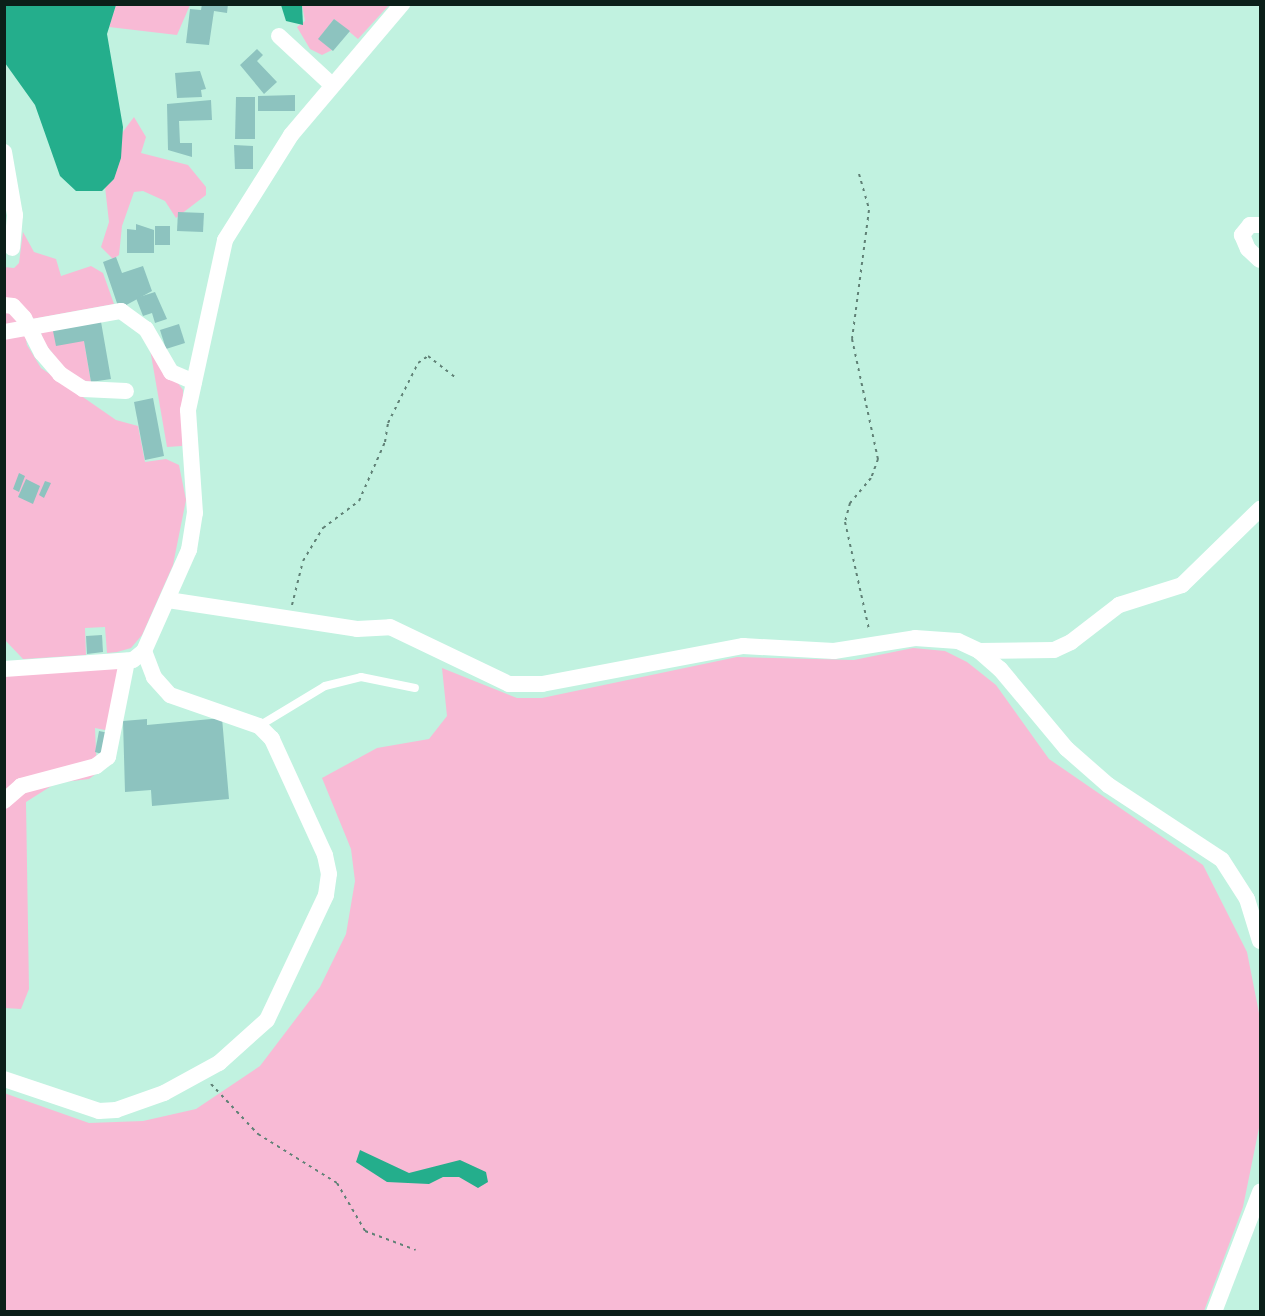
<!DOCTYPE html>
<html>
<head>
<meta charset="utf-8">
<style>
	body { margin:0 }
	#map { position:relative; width:1265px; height:1316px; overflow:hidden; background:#c1f2e0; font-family:"Nunito Sans",sans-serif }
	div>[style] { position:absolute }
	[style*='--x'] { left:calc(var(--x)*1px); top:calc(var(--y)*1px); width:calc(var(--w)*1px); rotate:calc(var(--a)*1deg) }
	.green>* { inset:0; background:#f8bad5 }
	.water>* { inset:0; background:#24ae8c }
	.building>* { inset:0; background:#8dc3bf }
	.path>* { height:2px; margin-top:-1px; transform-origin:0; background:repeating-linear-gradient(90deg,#608176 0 3px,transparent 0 7.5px) }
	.lane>* { height:8px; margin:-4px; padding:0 4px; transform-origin:4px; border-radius:4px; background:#fff }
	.street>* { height:16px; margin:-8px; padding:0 8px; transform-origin:8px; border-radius:8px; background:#fff }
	span { translate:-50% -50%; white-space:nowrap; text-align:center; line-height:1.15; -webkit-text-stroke:5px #fff; paint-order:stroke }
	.frame { position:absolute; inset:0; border:6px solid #0b1f19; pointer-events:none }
</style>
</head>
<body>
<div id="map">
	<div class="green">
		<i style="clip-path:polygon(116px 5px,190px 5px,177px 35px,109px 27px)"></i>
		<i style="clip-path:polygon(302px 5px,389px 5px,358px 39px,334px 19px,319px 39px,332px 50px,322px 55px,310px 49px,297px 27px,305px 21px)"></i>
		<i style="clip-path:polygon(134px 117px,146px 137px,141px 153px,188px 165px,206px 187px,206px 195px,176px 218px,165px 201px,143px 191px,134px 192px,122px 226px,119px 255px,113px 259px,101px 247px,109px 222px,105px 187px,114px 179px,122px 133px)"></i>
		<i style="clip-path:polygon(23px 232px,34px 252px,56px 259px,61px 276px,91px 266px,103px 273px,114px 304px,32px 319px,25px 333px,27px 345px,41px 368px,116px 420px,138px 426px,145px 462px,166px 459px,179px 465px,186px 500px,173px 565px,142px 635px,131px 648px,117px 652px,107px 653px,105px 627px,85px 628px,86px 655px,23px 659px,5px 640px,4px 267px,14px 268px,19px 263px)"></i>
		<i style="clip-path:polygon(52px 326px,84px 341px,91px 382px,72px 378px,43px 341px,41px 332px)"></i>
		<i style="clip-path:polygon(149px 343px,183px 390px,182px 446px,167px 447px)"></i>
		<i style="clip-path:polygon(913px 648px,945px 651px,967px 662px,996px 685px,1049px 759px,1203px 865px,1247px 952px,1260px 1018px,1260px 1123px,1243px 1207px,1204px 1311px,5px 1311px,4px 1093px,89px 1123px,143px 1121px,196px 1109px,260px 1066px,320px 987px,346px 934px,355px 881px,351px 849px,322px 778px,377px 748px,429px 739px,447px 716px,442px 668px,517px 698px,542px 698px,737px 657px,854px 660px)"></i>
		<i style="clip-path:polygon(119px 665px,110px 731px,95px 728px,97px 773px,89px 779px,56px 783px,26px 802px,29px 989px,21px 1009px,5px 1008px,5px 674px)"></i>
	</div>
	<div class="water">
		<i style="clip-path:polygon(5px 4px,116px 5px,107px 34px,123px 127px,121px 158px,114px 179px,102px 191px,76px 191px,60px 176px,35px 105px,5px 63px)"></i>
		<i style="clip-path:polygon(281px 5px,302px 5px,303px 25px,286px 21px)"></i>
		<i style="clip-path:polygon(360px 1150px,409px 1173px,460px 1160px,486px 1172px,488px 1182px,478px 1188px,459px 1177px,443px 1177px,429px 1184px,387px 1182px,356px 1162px)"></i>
	</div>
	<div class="building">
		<i style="clip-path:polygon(202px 4px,228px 4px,227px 13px,214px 11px,209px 45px,186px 43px,190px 9px,201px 10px)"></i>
		<i style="clip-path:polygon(334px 19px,350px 31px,333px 51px,318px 39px)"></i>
		<i style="clip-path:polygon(257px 49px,263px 55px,257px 61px,277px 82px,264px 94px,240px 65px)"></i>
		<i style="clip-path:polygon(200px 71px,206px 89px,201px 90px,202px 97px,177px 98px,175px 73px)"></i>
		<i style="clip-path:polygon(295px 95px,295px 111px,258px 111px,258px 96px)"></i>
		<i style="clip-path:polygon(236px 97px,255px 97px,255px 139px,235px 139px)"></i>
		<i style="clip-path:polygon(211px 100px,212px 120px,179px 121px,180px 143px,192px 143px,192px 157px,168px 150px,167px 104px)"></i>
		<i style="clip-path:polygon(234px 145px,253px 146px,253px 169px,235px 169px)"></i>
		<i style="clip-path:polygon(178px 212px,204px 213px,203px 232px,177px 231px)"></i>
		<i style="clip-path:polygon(136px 224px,154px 230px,154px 253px,127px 253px,127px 229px,136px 230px)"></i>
		<i style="clip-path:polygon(155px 226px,170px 226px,170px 245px,155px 245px)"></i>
		<i style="clip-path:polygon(116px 257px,122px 273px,143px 266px,152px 291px,119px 309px,103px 262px)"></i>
		<i style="clip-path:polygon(155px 292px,167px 319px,155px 323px,152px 313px,143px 316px,136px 298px)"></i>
		<i style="clip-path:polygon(100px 316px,111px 379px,91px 382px,84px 341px,56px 346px,52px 326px)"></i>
		<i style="clip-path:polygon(179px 324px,185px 343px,166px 349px,160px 330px)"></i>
		<i style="clip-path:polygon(153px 398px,164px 456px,145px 460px,134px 402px)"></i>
		<i style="clip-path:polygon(19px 473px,25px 476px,19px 492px,13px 489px)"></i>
		<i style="clip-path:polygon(26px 479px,40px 486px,33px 504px,18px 497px)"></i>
		<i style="clip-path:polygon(45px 481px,51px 483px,44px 498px,39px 495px)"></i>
		<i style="clip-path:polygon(102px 635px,103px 652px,87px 654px,86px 636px)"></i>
		<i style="clip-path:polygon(222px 718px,229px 799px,152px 806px,151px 790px,125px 792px,123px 721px,147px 719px,147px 725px)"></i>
		<i style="clip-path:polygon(99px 731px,109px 733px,105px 755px,95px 752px)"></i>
	</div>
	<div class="path">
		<i style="--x:859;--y:174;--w:37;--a:74"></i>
		<i style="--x:869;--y:210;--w:130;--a:97.5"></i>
		<i style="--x:852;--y:339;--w:123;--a:77.8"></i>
		<i style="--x:878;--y:459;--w:20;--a:110"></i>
		<i style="--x:871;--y:478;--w:33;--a:130"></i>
		<i style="--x:850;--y:503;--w:20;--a:105"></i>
		<i style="--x:845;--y:522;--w:110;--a:77.4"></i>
		<i style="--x:292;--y:605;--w:45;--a:-76"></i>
		<i style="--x:303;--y:561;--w:39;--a:-59"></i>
		<i style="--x:323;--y:528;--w:45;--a:-36.9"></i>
		<i style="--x:359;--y:501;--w:64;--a:-66.2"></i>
		<i style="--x:385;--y:442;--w:19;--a:-81"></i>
		<i style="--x:388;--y:423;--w:67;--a:-63.4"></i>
		<i style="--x:418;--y:363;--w:12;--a:-35"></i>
		<i style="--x:428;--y:356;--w:34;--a:38"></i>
		<i style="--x:211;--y:1084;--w:69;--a:46.8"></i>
		<i style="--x:258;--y:1134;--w:93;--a:31.8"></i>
		<i style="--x:337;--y:1183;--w:56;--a:59.7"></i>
		<i style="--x:365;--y:1231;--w:54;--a:20.4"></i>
	</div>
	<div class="lane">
		<i style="--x:259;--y:726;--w:77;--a:-31.2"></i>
		<i style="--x:325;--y:686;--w:37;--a:-14"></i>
		<i style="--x:361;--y:677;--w:55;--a:11.5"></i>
	</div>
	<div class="street">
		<i style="--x:279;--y:36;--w:72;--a:42.8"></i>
		<i style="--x:4;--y:152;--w:64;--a:80.1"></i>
		<i style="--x:15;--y:215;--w:33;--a:95"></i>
		<i style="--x:1260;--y:225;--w:10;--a:180"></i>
		<i style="--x:1250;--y:225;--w:13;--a:129"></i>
		<i style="--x:1242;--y:235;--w:15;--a:67"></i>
		<i style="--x:1248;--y:249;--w:16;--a:43"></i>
		<i style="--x:4;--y:305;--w:9;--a:6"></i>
		<i style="--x:13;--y:306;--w:16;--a:47"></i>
		<i style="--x:24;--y:318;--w:39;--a:63"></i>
		<i style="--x:42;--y:353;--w:28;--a:49"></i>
		<i style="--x:60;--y:374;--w:27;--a:33"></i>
		<i style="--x:83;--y:389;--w:43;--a:2.7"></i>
		<i style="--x:4;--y:332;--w:119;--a:-10.2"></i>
		<i style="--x:121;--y:311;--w:31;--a:36"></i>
		<i style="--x:146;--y:329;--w:50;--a:59.8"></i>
		<i style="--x:171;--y:372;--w:25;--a:23"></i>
		<i style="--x:168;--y:600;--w:191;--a:8.7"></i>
		<i style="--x:357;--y:629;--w:33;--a:-3"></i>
		<i style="--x:390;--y:627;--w:132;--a:25.6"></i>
		<i style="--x:509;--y:684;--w:33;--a:0"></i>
		<i style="--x:542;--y:684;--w:205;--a:-10.7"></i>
		<i style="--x:743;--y:646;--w:91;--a:3.1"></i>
		<i style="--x:834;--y:651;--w:82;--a:-9.1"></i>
		<i style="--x:915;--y:638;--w:43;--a:4"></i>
		<i style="--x:958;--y:641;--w:23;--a:25"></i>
		<i style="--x:979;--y:651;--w:28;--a:41"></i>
		<i style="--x:1000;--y:669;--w:104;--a:50.1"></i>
		<i style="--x:1067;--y:749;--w:55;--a:41.3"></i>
		<i style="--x:1108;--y:785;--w:136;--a:33.3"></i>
		<i style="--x:1222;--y:860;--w:46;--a:57.3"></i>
		<i style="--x:1247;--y:899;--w:44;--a:72.8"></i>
		<i style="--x:979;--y:651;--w:75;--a:-0.8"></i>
		<i style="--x:1054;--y:650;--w:19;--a:-25"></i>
		<i style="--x:1071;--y:642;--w:61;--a:-37.6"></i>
		<i style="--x:1119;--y:605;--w:66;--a:-17.6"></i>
		<i style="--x:1182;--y:585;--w:109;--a:-44.3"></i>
		<i style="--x:4;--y:669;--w:129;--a:-4"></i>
		<i style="--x:133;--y:660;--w:14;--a:-39"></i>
		<i style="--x:144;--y:651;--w:111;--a:-66"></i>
		<i style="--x:189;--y:550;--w:37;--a:-81"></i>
		<i style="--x:195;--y:513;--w:103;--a:-93.9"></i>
		<i style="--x:188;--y:410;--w:174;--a:-77.7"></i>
		<i style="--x:225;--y:240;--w:124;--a:-57.8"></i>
		<i style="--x:291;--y:135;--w:172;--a:-49.7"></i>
		<i style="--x:4;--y:801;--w:23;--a:-41"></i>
		<i style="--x:21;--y:786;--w:78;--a:-14.9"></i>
		<i style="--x:96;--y:766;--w:15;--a:-37"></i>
		<i style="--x:108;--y:757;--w:98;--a:-78.8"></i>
		<i style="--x:4;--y:1079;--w:100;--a:18.6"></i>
		<i style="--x:99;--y:1111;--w:17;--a:-3"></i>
		<i style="--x:116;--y:1110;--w:51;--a:-19.5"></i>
		<i style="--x:164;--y:1093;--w:63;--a:-28.6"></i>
		<i style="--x:219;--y:1063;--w:64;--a:-41.9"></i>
		<i style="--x:267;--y:1020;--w:138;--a:-64.7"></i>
		<i style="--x:326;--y:895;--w:21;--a:-82"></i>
		<i style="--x:329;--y:874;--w:19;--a:-102"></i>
		<i style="--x:325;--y:855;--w:128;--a:-114.6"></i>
		<i style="--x:272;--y:739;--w:18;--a:-135"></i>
		<i style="--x:259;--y:726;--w:94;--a:-160.8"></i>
		<i style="--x:170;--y:695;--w:24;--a:-132"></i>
		<i style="--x:154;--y:677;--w:28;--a:-111"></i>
		<i style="--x:1214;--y:1312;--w:129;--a:-69"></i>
	</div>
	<div class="frame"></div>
</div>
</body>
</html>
